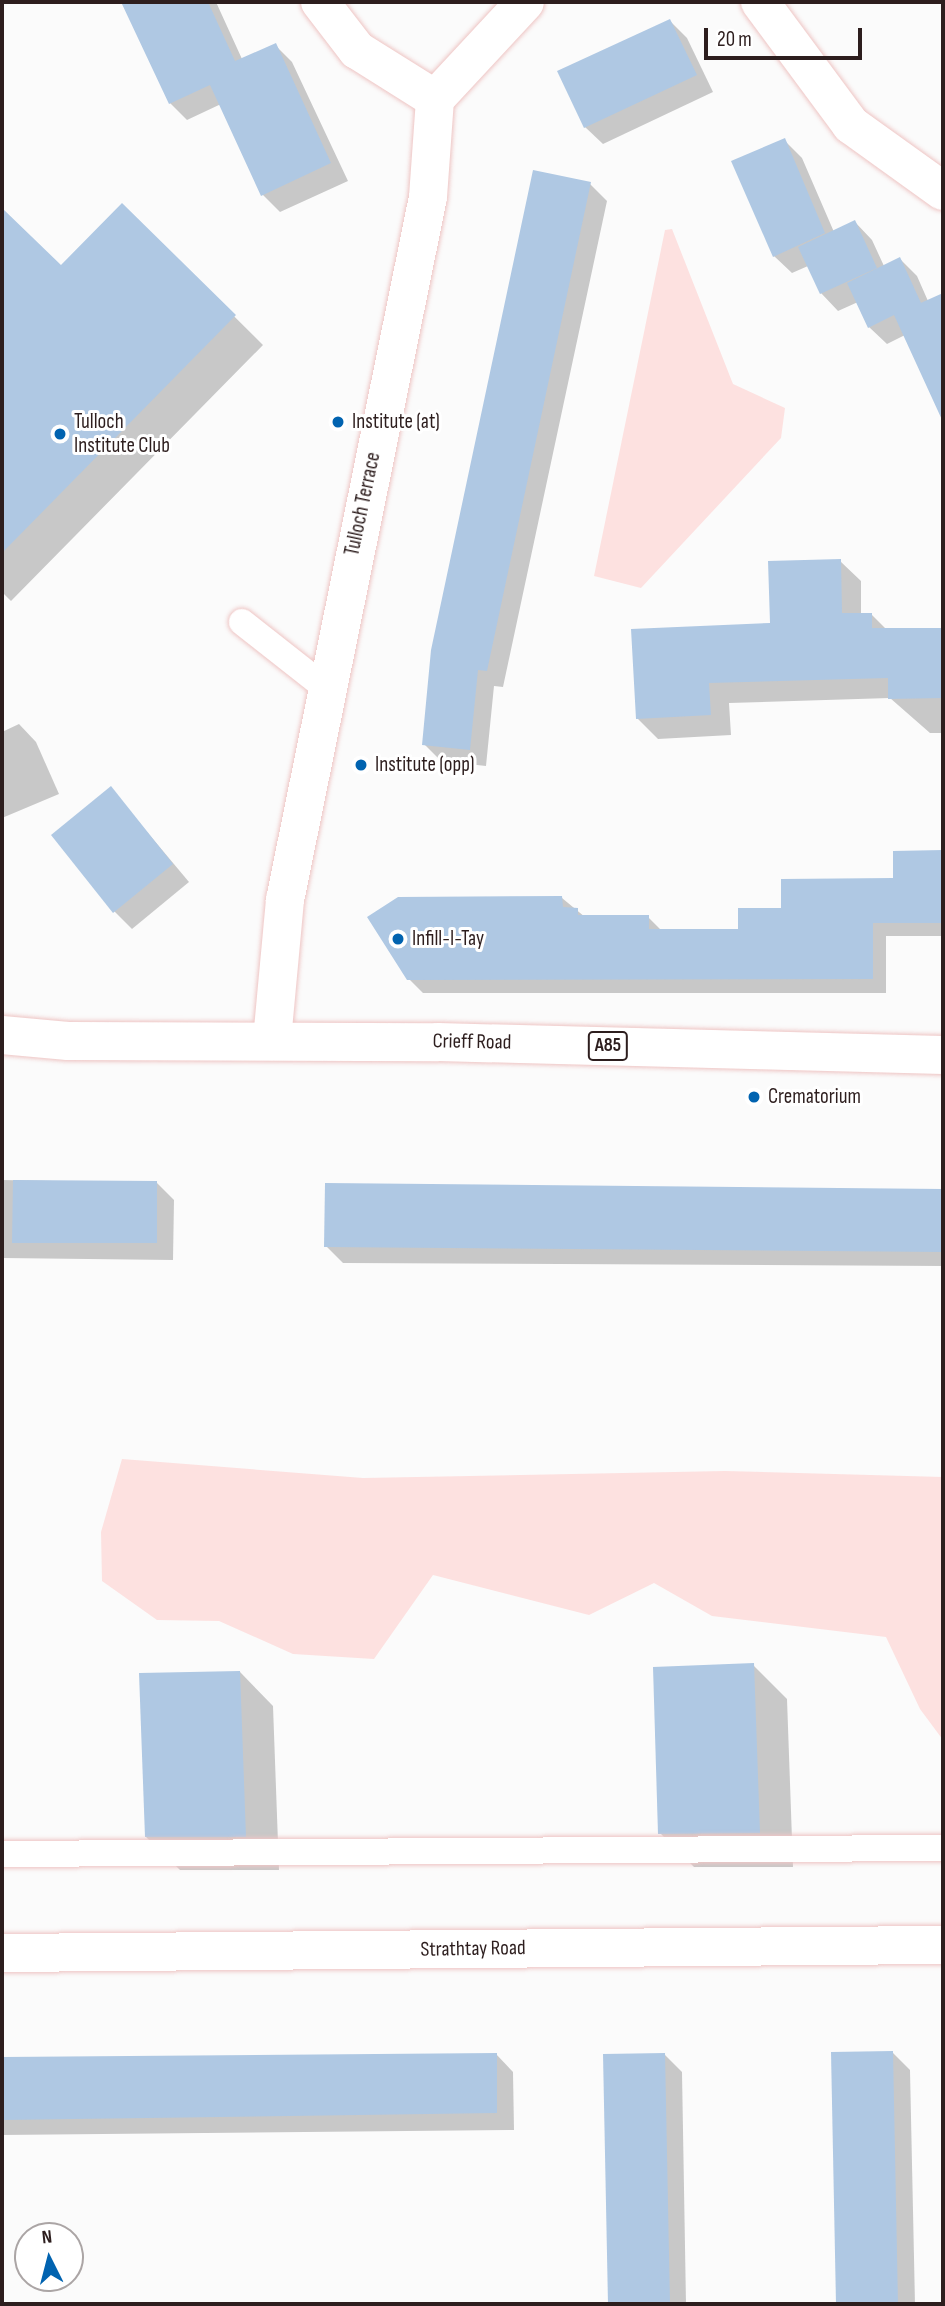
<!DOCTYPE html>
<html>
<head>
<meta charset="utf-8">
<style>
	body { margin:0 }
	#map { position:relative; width:945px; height:2306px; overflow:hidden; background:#fbfbfb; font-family:"Sofia Sans Condensed",sans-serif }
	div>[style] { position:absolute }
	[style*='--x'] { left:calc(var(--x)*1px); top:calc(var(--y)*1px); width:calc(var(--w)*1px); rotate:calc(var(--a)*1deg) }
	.green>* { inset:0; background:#fde1e0 }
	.shadow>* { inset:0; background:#0003 }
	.building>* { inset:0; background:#afc8e3 }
	.roads { filter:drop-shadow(0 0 2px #eec5c4) drop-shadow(0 0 2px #eec5c4) }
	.service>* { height:26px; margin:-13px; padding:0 13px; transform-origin:13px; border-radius:13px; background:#fff }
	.minor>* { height:38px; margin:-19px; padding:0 19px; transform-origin:19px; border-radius:19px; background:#fff }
	.primary>* { height:38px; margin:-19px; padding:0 19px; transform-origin:19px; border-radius:19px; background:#fff }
	.dots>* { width:19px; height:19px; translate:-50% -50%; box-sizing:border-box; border:4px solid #fff; border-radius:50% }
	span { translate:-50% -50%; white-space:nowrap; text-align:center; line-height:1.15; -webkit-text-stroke:6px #fff; paint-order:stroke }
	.shield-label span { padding:2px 5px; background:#fff; border:2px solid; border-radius:5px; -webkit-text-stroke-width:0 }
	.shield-label { font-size:19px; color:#2d1e1e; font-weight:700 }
	.poi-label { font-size:21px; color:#2d1e1e }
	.left { translate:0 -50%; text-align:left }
	.street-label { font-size:21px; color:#2d1e1e }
	.frame { position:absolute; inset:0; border:4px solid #2d1e1e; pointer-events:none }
	.north { position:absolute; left:14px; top:2222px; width:70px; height:70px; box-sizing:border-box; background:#fff; border:2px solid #aba5a5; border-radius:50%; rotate:354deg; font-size:19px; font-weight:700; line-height:28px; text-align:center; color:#2d1e1e }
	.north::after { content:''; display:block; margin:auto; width:24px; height:32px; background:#0163b0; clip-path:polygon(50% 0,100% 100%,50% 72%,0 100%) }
	.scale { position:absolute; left:704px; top:28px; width:158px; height:32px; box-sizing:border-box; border:4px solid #2d1e1e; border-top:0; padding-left:9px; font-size:21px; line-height:24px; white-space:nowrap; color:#2d1e1e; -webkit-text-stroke:5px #fff; paint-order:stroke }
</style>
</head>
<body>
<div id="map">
	<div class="green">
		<i style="clip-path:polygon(672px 229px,733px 384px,785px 408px,781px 438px,641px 588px,594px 576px,665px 230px)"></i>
		<i style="clip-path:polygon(122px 1459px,363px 1478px,725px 1471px,943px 1477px,943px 1740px,920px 1709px,886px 1637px,712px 1616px,654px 1583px,589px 1615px,433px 1575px,374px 1659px,293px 1654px,219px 1621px,157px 1620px,102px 1581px,101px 1532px)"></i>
	</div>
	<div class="shadow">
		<i style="clip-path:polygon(123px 2px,216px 2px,242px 59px,275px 45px,292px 62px,348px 181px,280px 212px,263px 195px,221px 104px,187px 120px,170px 103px)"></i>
		<i style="clip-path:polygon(670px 21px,687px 38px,713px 92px,603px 144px,585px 127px)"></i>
		<i style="clip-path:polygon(784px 140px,802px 158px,834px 232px,855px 222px,872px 240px,884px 266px,900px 259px,917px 276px,928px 301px,943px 295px,943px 375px,935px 379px,905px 335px,887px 344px,869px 327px,858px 302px,838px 311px,821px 293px,808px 266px,792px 273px,774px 256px)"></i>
		<i style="clip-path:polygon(590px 184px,607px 201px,503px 687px,494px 686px,486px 766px,441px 761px,424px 744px)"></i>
		<i style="clip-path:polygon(122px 205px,263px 345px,11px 601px,2px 592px,2px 210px,61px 268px)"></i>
		<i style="clip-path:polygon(840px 561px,861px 581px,861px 615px,871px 614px,887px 630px,943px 630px,943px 733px,930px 733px,890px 698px,729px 703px,731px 735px,658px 739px,637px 718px,772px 624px)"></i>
		<i style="clip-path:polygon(19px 724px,36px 742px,59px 794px,2px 818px,2px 732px)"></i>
		<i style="clip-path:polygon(111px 789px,189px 882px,132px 929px,114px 911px)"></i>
		<i style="clip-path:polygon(895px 852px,943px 852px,943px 936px,886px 936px,886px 993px,423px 993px,409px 979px,562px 898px,585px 917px,648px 917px,662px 931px,740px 931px,783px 910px,895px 879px)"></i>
		<i style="clip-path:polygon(2px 1180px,157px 1183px,174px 1200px,173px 1260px,2px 1258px)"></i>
		<i style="clip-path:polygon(327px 1184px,943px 1190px,943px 1266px,343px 1263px,326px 1246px)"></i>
		<i style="clip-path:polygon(753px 1665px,787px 1699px,793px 1867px,694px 1867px,660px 1833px)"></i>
		<i style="clip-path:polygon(240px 1672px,273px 1706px,279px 1870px,180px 1870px,146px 1837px)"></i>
		<i style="clip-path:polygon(893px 2053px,910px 2070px,915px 2304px,837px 2304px,833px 2054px)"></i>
		<i style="clip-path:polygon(496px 2054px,513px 2072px,514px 2130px,2px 2135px,2px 2059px)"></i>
		<i style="clip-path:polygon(665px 2055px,682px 2072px,686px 2304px,609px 2304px,605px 2056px)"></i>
	</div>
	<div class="building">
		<i style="clip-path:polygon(121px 2px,208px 2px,235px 61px,276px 43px,331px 163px,261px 196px,210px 85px,169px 104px)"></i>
		<i style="clip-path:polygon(670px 19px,697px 75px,584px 128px,557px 71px)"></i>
		<i style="clip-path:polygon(785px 138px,825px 233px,773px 257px,731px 161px)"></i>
		<i style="clip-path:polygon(533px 170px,591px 182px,487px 671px,478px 670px,470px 750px,422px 745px,431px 650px)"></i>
		<i style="clip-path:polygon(122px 203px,236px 315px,2px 553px,2px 208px,61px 265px)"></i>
		<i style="clip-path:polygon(855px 220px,877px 268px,820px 294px,798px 247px)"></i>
		<i style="clip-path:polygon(900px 257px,921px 303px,905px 310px,943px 293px,943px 422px,894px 315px,868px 328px,847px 283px)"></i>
		<i style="clip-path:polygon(841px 559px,842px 613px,872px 613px,872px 628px,943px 628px,943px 698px,888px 699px,888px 678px,709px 683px,711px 715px,636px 719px,631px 629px,770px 623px,768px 561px)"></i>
		<i style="clip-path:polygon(111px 786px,173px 864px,113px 913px,51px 835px)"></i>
		<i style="clip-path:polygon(943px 850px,943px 923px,873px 923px,873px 979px,407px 980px,367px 917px,398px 897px,562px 896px,563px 907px,578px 908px,578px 915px,649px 915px,649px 929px,738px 929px,738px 908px,781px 908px,781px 879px,893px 878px,893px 851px)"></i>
		<i style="clip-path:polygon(13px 1180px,157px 1181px,157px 1243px,12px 1243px)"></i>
		<i style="clip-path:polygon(325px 1183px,943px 1189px,943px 1252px,324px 1247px)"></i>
		<i style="clip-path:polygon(754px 1663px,760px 1833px,658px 1834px,653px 1667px)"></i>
		<i style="clip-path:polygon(240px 1671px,246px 1837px,145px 1837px,139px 1673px)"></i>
		<i style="clip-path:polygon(893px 2051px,898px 2304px,836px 2304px,831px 2052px)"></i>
		<i style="clip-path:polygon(497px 2053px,497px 2113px,2px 2120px,2px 2057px)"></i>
		<i style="clip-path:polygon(665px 2053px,670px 2304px,608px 2304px,603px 2054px)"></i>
	</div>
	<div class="roads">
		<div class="service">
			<i style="--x:242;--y:622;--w:107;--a:38.2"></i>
			<i style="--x:2;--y:1854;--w:941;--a:-0.37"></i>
		</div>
		<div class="minor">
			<i style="--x:320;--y:2;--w:61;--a:52.4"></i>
			<i style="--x:357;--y:50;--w:92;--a:32.1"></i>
			<i style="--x:760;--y:2;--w:153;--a:53.5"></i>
			<i style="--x:851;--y:125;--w:113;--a:35.7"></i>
			<i style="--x:272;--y:1040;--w:141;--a:-84.7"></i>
			<i style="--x:285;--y:900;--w:717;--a:-78.5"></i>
			<i style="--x:428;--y:197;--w:98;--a:-85.9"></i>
			<i style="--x:435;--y:99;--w:132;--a:-47.1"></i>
			<i style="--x:2;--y:1953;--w:941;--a:-0.49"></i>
		</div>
		<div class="primary">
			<i style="--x:2;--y:1035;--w:66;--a:5.2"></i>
			<i style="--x:68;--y:1041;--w:370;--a:0.2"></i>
			<i style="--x:438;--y:1042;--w:505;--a:1.47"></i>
		</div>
	</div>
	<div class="dots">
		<i style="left:338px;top:422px;background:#0163b0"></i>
		<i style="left:60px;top:434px;background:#0163b0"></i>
		<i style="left:361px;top:765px;background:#0163b0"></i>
		<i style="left:398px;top:939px;background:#0163b0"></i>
		<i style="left:754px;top:1097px;background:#0163b0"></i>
	</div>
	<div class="shield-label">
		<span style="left:608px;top:1046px">A85</span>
	</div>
	<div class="poi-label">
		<span class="left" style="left:74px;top:434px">Tulloch<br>Institute Club</span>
		<span class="left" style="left:352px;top:422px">Institute (at)</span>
		<span class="left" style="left:375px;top:765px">Institute (opp)</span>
		<span class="left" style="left:412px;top:939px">Infill-I-Tay</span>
		<span class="left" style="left:768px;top:1097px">Crematorium</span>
	</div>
	<div class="street-label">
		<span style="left:363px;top:504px;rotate:-78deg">Tulloch Terrace</span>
		<span style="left:472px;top:1042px;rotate:1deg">Crieff Road</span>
		<span style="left:473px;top:1949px;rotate:-1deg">Strathtay Road</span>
	</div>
	<div class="frame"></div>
	<div class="north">N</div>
	<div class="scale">20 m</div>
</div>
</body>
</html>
